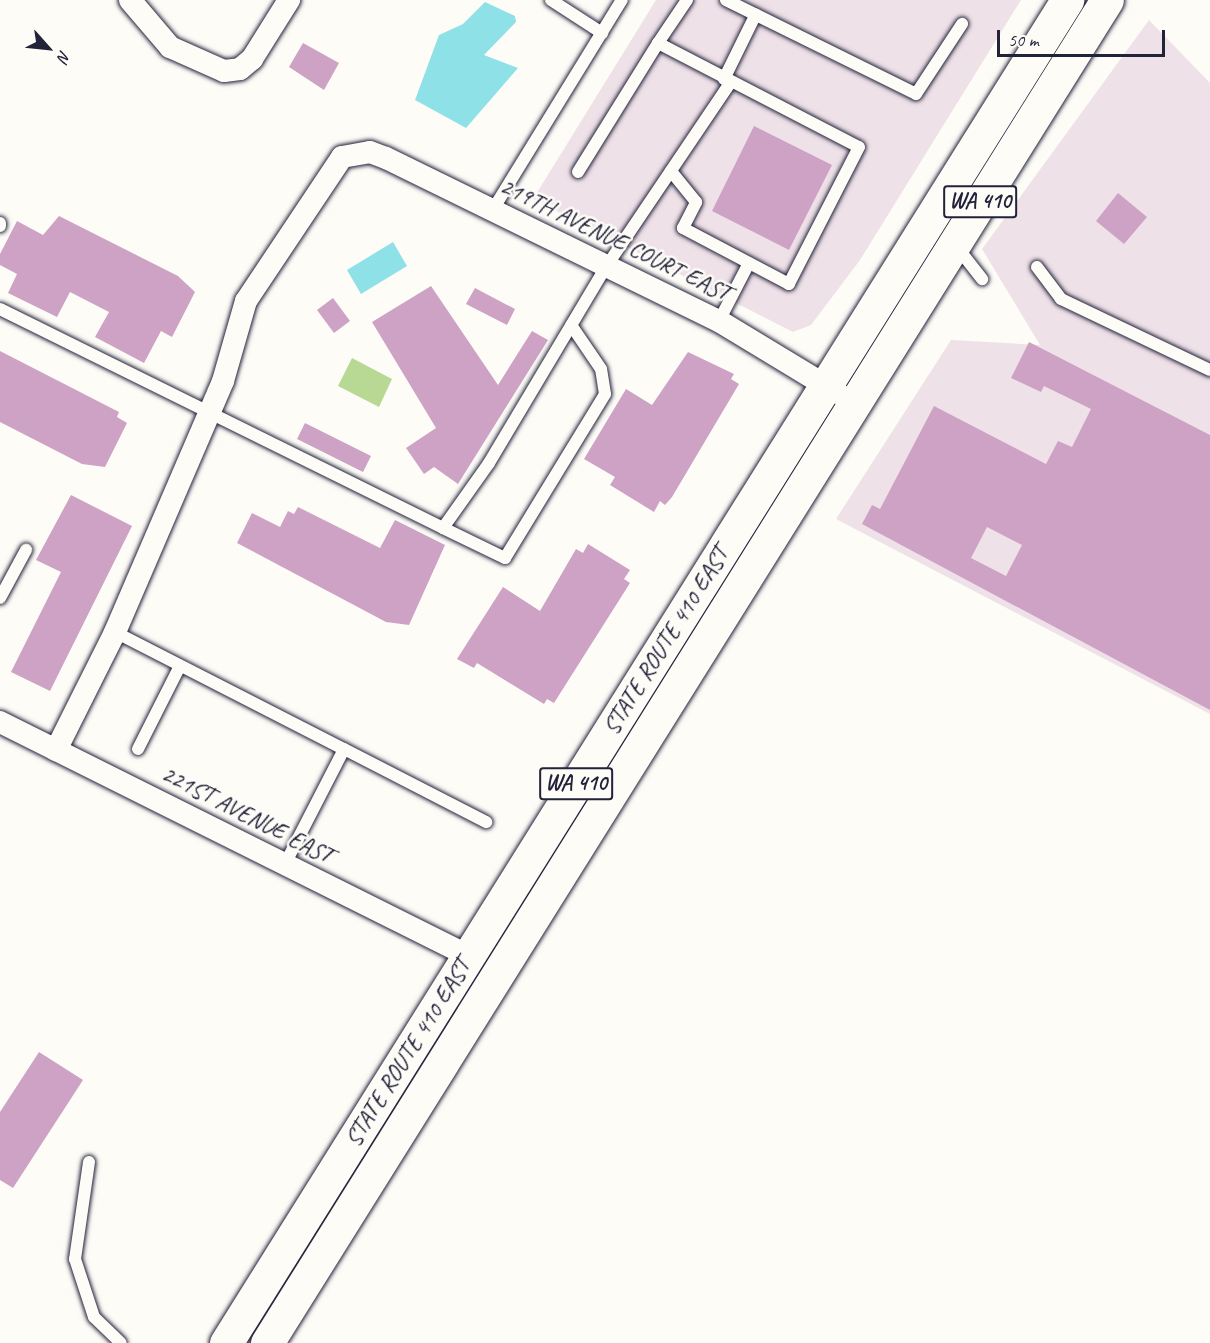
<!DOCTYPE html>
<html>
<head>
<meta charset="utf-8">
<style>
	body { margin:0 }
	#map { position:relative; width:1210px; height:1343px; overflow:hidden; background:#fdfcf7; font-family:Caveat,sans-serif }
	div>[style] { position:absolute }
	[style*='--x'] { left:calc(var(--x)*1px); top:calc(var(--y)*1px); width:calc(var(--w)*1px); rotate:calc(var(--a)*1deg) }
	.built>* { inset:0; background:#efe1e8 }
	.green>* { inset:0; background:#b7d993 }
	.water>* { inset:0; background:#8fe1e8 }
	.building>* { inset:0; background:#cea2c4 }
	.roads { filter:drop-shadow(0 0 2px #22223b) drop-shadow(0 0 2px #22223b) }
	.lane>* { height:12px; margin:-6px; padding:0 6px; transform-origin:6px; border-radius:6px; background:#fdfcf7 }
	.street>* { height:22px; margin:-11px; padding:0 11px; transform-origin:11px; border-radius:11px; background:#fdfcf7 }
	.primary>* { height:33px; margin:-16.5px; padding:0 16.5px; transform-origin:16.5px; border-radius:16.5px; background:#fdfcf7 }
	span { translate:-50% -50%; white-space:nowrap; text-align:center; line-height:1.15; -webkit-text-stroke:5px #fdfcf7; paint-order:stroke }
	.shield-label span { padding:2px 4px; background:#fdfcf7; border:2px solid; border-radius:4px; -webkit-text-stroke-width:0 }
	.shield-label { font-size:22px; color:#22223b; font-weight:700 }
	.street-label { font-size:24px; color:#22223b }
	.north { position:absolute; left:18px; top:18px; width:60px; height:60px; -webkit-text-stroke:4px #fdfcf7; paint-order:stroke; rotate:117deg; font-size:16px; font-weight:700; line-height:24px; text-align:center; color:#22223b }
	.north::after { content:''; display:block; margin:auto; width:21px; height:27px; background:#22223b; clip-path:polygon(50% 0,100% 100%,50% 72%,0 100%) }
	.scale { position:absolute; left:997px; top:30px; width:168px; height:27px; box-sizing:border-box; border:3px solid #22223b; border-top:0; padding-left:8px; font-size:18px; line-height:21px; white-space:nowrap; color:#22223b; -webkit-text-stroke:4px #fdfcf7; paint-order:stroke }
</style>
</head>
<body>
<div id="map">
	<div class="built">
		<i style="clip-path:polygon(656px 0,1021px 0,860px 260px,811px 325px,793px 332px,533px 199px)"></i>
		<i style="clip-path:polygon(1149px 20px,1210px 83px,1210px 714px,836px 519px,951px 340px,1040px 345px,982px 249px)"></i>
	</div>
	<div class="green">
		<i style="clip-path:polygon(352px 358px,392px 379px,379px 407px,338px 386px)"></i>
	</div>
	<div class="water">
		<i style="clip-path:polygon(485px 2px,515px 16px,516px 22px,484px 55px,518px 68px,466px 128px,415px 100px,439px 35px,463px 24px)"></i>
		<i style="clip-path:polygon(393px 242px,407px 266px,361px 294px,347px 270px)"></i>
	</div>
	<div class="building">
		<i style="clip-path:polygon(303px 43px,339px 63px,324px 90px,289px 67px)"></i>
		<i style="clip-path:polygon(754px 126px,832px 165px,789px 250px,712px 211px)"></i>
		<i style="clip-path:polygon(1118px 193px,1147px 217px,1124px 244px,1096px 221px)"></i>
		<i style="clip-path:polygon(59px 216px,178px 276px,195px 292px,172px 337px,161px 331px,144px 363px,95px 337px,109px 312px,70px 292px,57px 317px,8px 293px,17px 274px,0 265px,0 254px,17px 221px,43px 235px)"></i>
		<i style="clip-path:polygon(431px 286px,498px 385px,532px 331px,548px 340px,458px 484px,434px 467px,424px 474px,406px 448px,436px 428px,372px 322px)"></i>
		<i style="clip-path:polygon(475px 288px,515px 309px,507px 325px,466px 304px)"></i>
		<i style="clip-path:polygon(333px 298px,350px 321px,334px 333px,317px 310px)"></i>
		<i style="clip-path:polygon(evenodd,1029px 342px,1210px 435px,1210px 710px,862px 524px,872px 505px,880px 509px,934px 406px,1046px 464px,1058px 441px,1072px 447px,1091px 409px,1044px 386px,1041px 392px,1011px 378px,1029px 342px,987px 527px,1022px 545px,1006px 576px,971px 558px,987px 527px)"></i>
		<i style="clip-path:polygon(0 351px,119px 412px,117px 417px,127px 423px,105px 467px,82px 464px,0 422px)"></i>
		<i style="clip-path:polygon(688px 352px,734px 374px,731px 379px,739px 384px,672px 497px,665px 505px,660px 501px,654px 512px,610px 485px,615px 477px,584px 459px,626px 389px,652px 405px)"></i>
		<i style="clip-path:polygon(305px 423px,371px 456px,363px 472px,297px 439px)"></i>
		<i style="clip-path:polygon(71px 495px,132px 526px,50px 691px,11px 672px,61px 572px,36px 560px)"></i>
		<i style="clip-path:polygon(298px 507px,380px 548px,395px 520px,445px 545px,409px 625px,386px 622px,237px 543px,252px 513px,280px 527px,288px 511px,294px 514px)"></i>
		<i style="clip-path:polygon(588px 544px,630px 570px,624px 579px,630px 583px,554px 703px,547px 699px,544px 704px,477px 663px,474px 668px,457px 659px,503px 587px,540px 611px,576px 549px,583px 553px)"></i>
		<i style="clip-path:polygon(39px 1052px,83px 1080px,13px 1188px,0 1180px,0 1112px)"></i>
	</div>
	<div class="roads">
		<div class="lane">
			<i style="--x:551;--y:0;--w:61;--a:32.9"></i>
			<i style="--x:726;--y:0;--w:212;--a:26.3"></i>
			<i style="--x:916;--y:94;--w:84;--a:-56.7"></i>
			<i style="--x:658;--y:43;--w:52;--a:-56"></i>
			<i style="--x:724;--y:79;--w:72;--a:-63.8"></i>
			<i style="--x:578;--y:172;--w:152;--a:-58.2"></i>
			<i style="--x:658;--y:43;--w:226;--a:27.4"></i>
			<i style="--x:859;--y:147;--w:154;--a:117.1"></i>
			<i style="--x:789;--y:284;--w:120;--a:-152.2"></i>
			<i style="--x:683;--y:228;--w:29;--a:-63"></i>
			<i style="--x:696;--y:202;--w:40;--a:-129"></i>
			<i style="--x:492;--y:211;--w:248;--a:-58.4"></i>
			<i style="--x:0;--y:223;--w:3;--a:90"></i>
			<i style="--x:957;--y:247;--w:41;--a:52"></i>
			<i style="--x:1037;--y:267;--w:40;--a:53"></i>
			<i style="--x:1061;--y:299;--w:165;--a:25.5"></i>
			<i style="--x:0;--y:309;--w:494;--a:26.3"></i>
			<i style="--x:443;--y:528;--w:80;--a:-54.7"></i>
			<i style="--x:489;--y:463;--w:228;--a:-59.2"></i>
			<i style="--x:606;--y:267;--w:223;--a:-56"></i>
			<i style="--x:719;--y:321;--w:65;--a:-62.7"></i>
			<i style="--x:443;--y:528;--w:69;--a:25.8"></i>
			<i style="--x:505;--y:558;--w:192;--a:-58.6"></i>
			<i style="--x:605;--y:394;--w:25;--a:-99"></i>
			<i style="--x:601;--y:369;--w:53;--a:-124.3"></i>
			<i style="--x:0;--y:598;--w:55;--a:-61.6"></i>
			<i style="--x:115;--y:632;--w:257;--a:27.1"></i>
			<i style="--x:138;--y:749;--w:93;--a:-63.2"></i>
			<i style="--x:285;--y:864;--w:129;--a:-62.8"></i>
			<i style="--x:344;--y:749;--w:160;--a:27.2"></i>
			<i style="--x:89;--y:1162;--w:98;--a:98.2"></i>
			<i style="--x:75;--y:1259;--w:61;--a:71.9"></i>
			<i style="--x:94;--y:1317;--w:37;--a:44"></i>
		</div>
		<div class="street">
			<i style="--x:130;--y:0;--w:62;--a:49.6"></i>
			<i style="--x:170;--y:47;--w:59;--a:24"></i>
			<i style="--x:224;--y:71;--w:16;--a:-7"></i>
			<i style="--x:240;--y:69;--w:16;--a:-40"></i>
			<i style="--x:252;--y:59;--w:70;--a:-57.9"></i>
			<i style="--x:0;--y:722;--w:524;--a:26.52"></i>
			<i style="--x:56;--y:750;--w:132;--a:-63.4"></i>
			<i style="--x:115;--y:632;--w:273;--a:-66.7"></i>
			<i style="--x:223;--y:381;--w:83;--a:-74"></i>
			<i style="--x:246;--y:301;--w:173;--a:-56.3"></i>
			<i style="--x:342;--y:157;--w:28;--a:-10"></i>
			<i style="--x:370;--y:152;--w:17;--a:21"></i>
			<i style="--x:386;--y:158;--w:371;--a:26.1"></i>
			<i style="--x:719;--y:321;--w:139;--a:31.2"></i>
		</div>
		<div class="primary">
			<i style="--x:226;--y:1343;--w:1585;--a:-57.94"></i>
			<i style="--x:267;--y:1343;--w:1584;--a:-57.98"></i>
		</div>
	</div>
	<div class="shield-label">
		<span style="left:980px;top:202px">WA 410</span>
		<span style="left:576px;top:784px">WA 410</span>
	</div>
	<div class="street-label">
		<span style="left:615px;top:240px;rotate:26deg">219TH AVENUE COURT EAST</span>
		<span style="left:666px;top:641px;rotate:-58deg">STATE ROUTE 410 EAST</span>
		<span style="left:247px;top:815px;rotate:27deg">221ST AVENUE EAST</span>
		<span style="left:408px;top:1053px;rotate:-58deg">STATE ROUTE 410 EAST</span>
	</div>
	<div class="north">N</div>
	<div class="scale">50 m</div>
</div>
</body>
</html>
